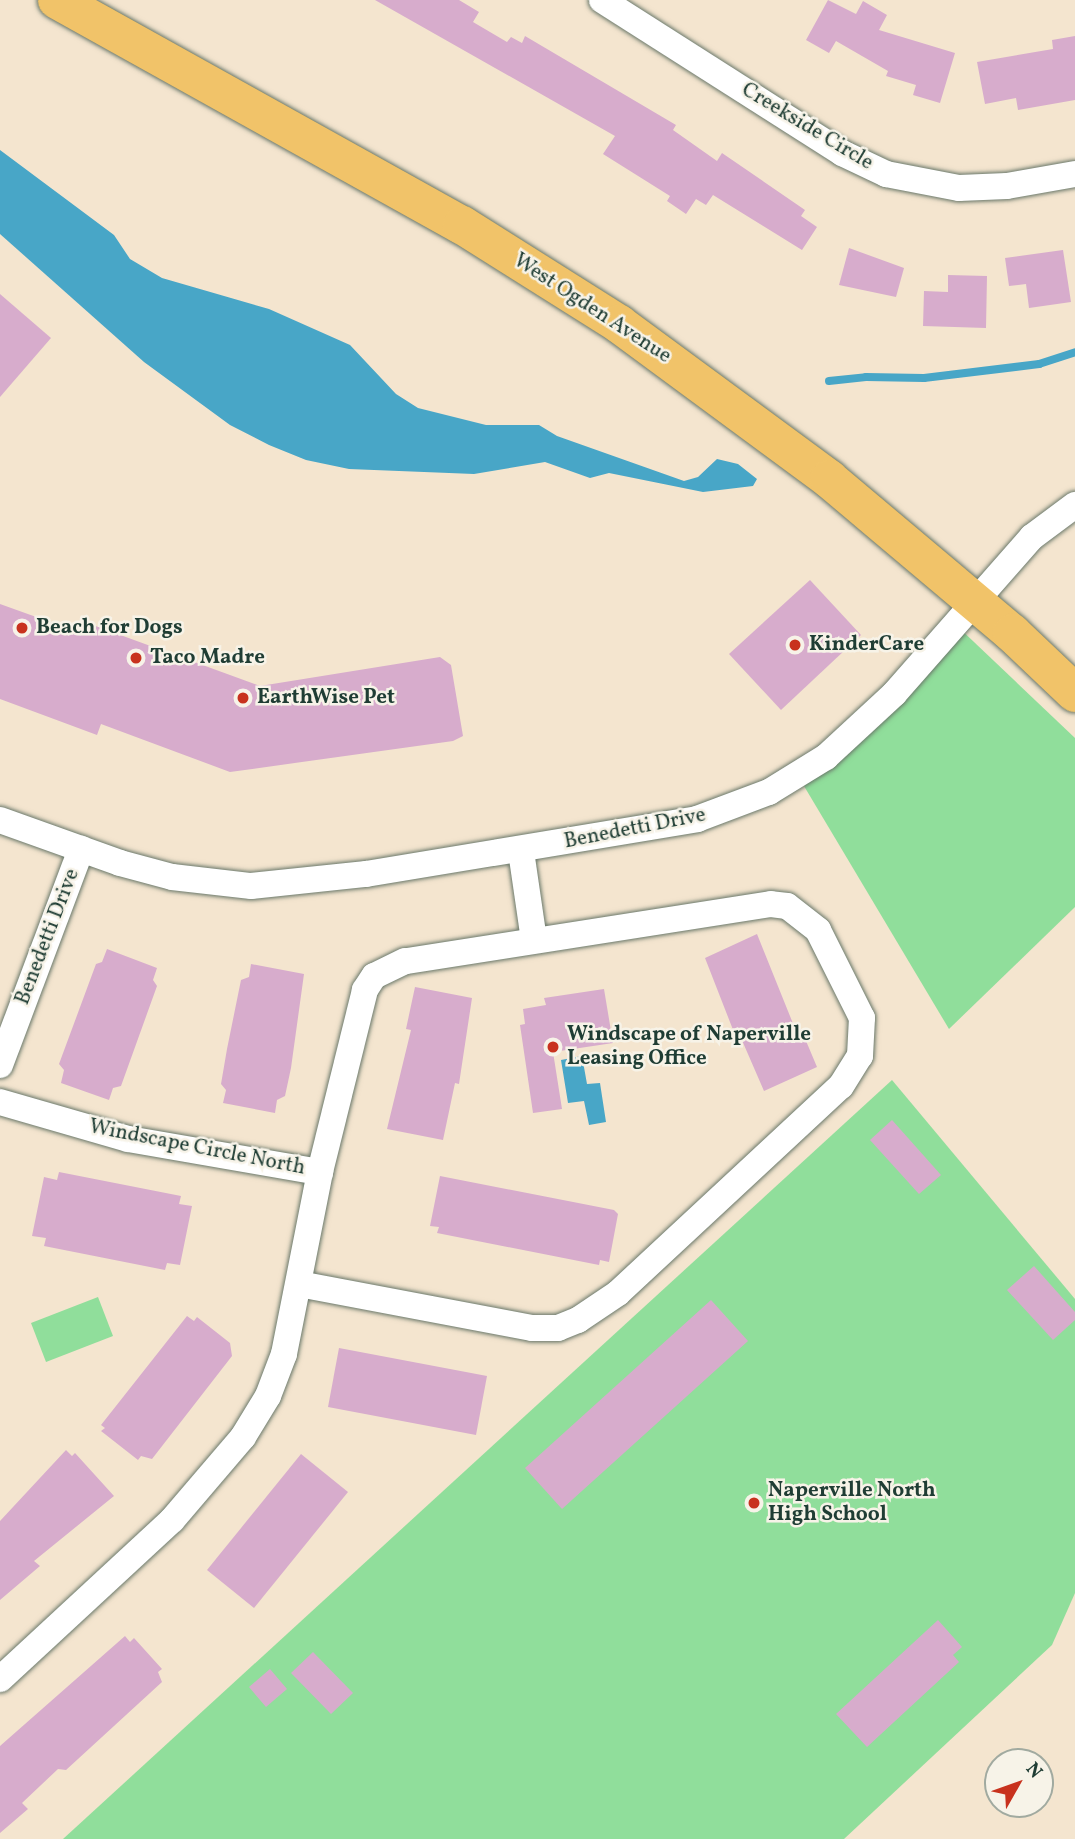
<!DOCTYPE html>
<html>
<head>
<meta charset="utf-8">
<style>
	body { margin:0 }
	#map { position:relative; width:1075px; height:1839px; overflow:hidden; background:#f4e5cf; font-family:Vollkorn,serif }
	div>[style] { position:absolute }
	[style*='--x'] { left:calc(var(--x)*1px); top:calc(var(--y)*1px); width:calc(var(--w)*1px); rotate:calc(var(--a)*1deg) }
	.green>* { inset:0; background:#90de9b }
	.water>* { inset:0; background:#48a6c7 }
	.stream>* { height:8px; margin:-4px; padding:0 4px; transform-origin:4px; border-radius:4px; background:#48a6c7 }
	.building>* { inset:0; background:#d7accc }
	.roads { filter:drop-shadow(0 0 2px #6a786a) drop-shadow(0 0 2px #6a786a) }
	.minor>* { height:26px; margin:-13px; padding:0 13px; transform-origin:13px; border-radius:13px; background:#fff }
	.primary>* { height:38px; margin:-19px; padding:0 19px; transform-origin:19px; border-radius:19px; background:#f1c369 }
	.dots>* { width:19px; height:19px; translate:-50% -50%; box-sizing:border-box; border:4px solid #f7f3e8; border-radius:50% }
	span { translate:-50% -50%; white-space:nowrap; text-align:center; line-height:1.15; -webkit-text-stroke:5px #f7f3e8; paint-order:stroke }
	.street-label { font-size:21px; color:#1f3d34 }
	.poi-label { font-size:21px; color:#1f3d34; font-weight:700 }
	.left { translate:0 -50%; text-align:left }
	.north { position:absolute; left:984px; top:1748px; width:70px; height:70px; box-sizing:border-box; background:#f7f3e8; border:2px solid #a1aaa0; border-radius:50%; rotate:50deg; font-size:19px; font-weight:700; line-height:28px; text-align:center; color:#1f3d34 }
	.north::after { content:''; display:block; margin:auto; width:24px; height:32px; background:#c8321e; clip-path:polygon(50% 0,100% 100%,50% 72%,0 100%) }
</style>
</head>
<body>
<div id="map">
	<div class="green">
		<i style="clip-path:polygon(955px 624px,1075px 738px,1075px 907px,949px 1029px,798px 776px)"></i>
		<i style="clip-path:polygon(892px 1080px,1075px 1299px,1075px 1593px,1052px 1645px,844px 1839px,63px 1839px)"></i>
		<i style="clip-path:polygon(98px 1297px,113px 1336px,46px 1362px,31px 1323px)"></i>
	</div>
	<div class="water">
		<i style="clip-path:polygon(0 150px,114px 235px,130px 259px,162px 278px,269px 309px,350px 345px,396px 394px,418px 408px,486px 425px,539px 425px,557px 436px,684px 481px,698px 477px,717px 459px,738px 464px,757px 479px,753px 486px,703px 492px,609px 473px,590px 478px,545px 462px,474px 474px,349px 469px,306px 460px,269px 445px,230px 425px,144px 362px,0 234px)"></i>
		<i style="clip-path:polygon(582px 1056px,587px 1084px,600px 1083px,606px 1122px,589px 1125px,584px 1101px,568px 1103px,561px 1060px)"></i>
	</div>
	<div class="stream">
		<i style="--x:829;--y:381;--w:37;--a:-6"></i>
		<i style="--x:866;--y:377;--w:58;--a:1"></i>
		<i style="--x:924;--y:378;--w:116;--a:-6.9"></i>
		<i style="--x:1039;--y:364;--w:38;--a:-18"></i>
	</div>
	<div class="building">
		<i style="clip-path:polygon(375px 0,459px 0,479px 12px,473px 22px,507px 42px,511px 37px,522px 43px,525px 36px,676px 125px,673px 130px,717px 161px,722px 153px,805px 210px,801px 216px,817px 227px,802px 250px,713px 195px,706px 205px,696px 199px,686px 214px,667px 201px,670px 196px,603px 154px,615px 136px)"></i>
		<i style="clip-path:polygon(828px 0,856px 14px,863px 1px,887px 15px,879px 30px,955px 53px,940px 103px,913px 95px,916px 85px,886px 76px,888px 71px,836px 41px,829px 53px,806px 40px)"></i>
		<i style="clip-path:polygon(1075px 36px,1075px 100px,1018px 110px,1016px 98px,985px 104px,977px 62px,1053px 49px,1052px 40px)"></i>
		<i style="clip-path:polygon(849px 248px,904px 268px,896px 297px,839px 285px)"></i>
		<i style="clip-path:polygon(1063px 250px,1071px 302px,1029px 308px,1026px 284px,1009px 286px,1005px 258px)"></i>
		<i style="clip-path:polygon(948px 275px,987px 276px,986px 328px,923px 326px,924px 291px,948px 292px)"></i>
		<i style="clip-path:polygon(0 294px,51px 338px,0 397px)"></i>
		<i style="clip-path:polygon(810px 580px,861px 635px,781px 710px,729px 654px)"></i>
		<i style="clip-path:polygon(0 604px,78px 632px,82px 621px,260px 686px,440px 657px,451px 665px,463px 736px,453px 741px,230px 772px,101px 724px,97px 735px,0 699px)"></i>
		<i style="clip-path:polygon(757px 934px,796px 1031px,801px 1029px,817px 1067px,764px 1091px,741px 1038px,737px 1040px,705px 958px)"></i>
		<i style="clip-path:polygon(107px 949px,157px 968px,153px 980px,157px 986px,121px 1086px,113px 1088px,109px 1100px,61px 1083px,64px 1070px,59px 1064px,96px 964px,102px 962px)"></i>
		<i style="clip-path:polygon(251px 964px,304px 974px,291px 1068px,285px 1096px,277px 1100px,275px 1113px,223px 1103px,226px 1090px,221px 1084px,227px 1049px,241px 980px,249px 977px)"></i>
		<i style="clip-path:polygon(415px 987px,472px 998px,459px 1084px,455px 1083px,443px 1140px,387px 1129px,411px 1030px,406px 1029px)"></i>
		<i style="clip-path:polygon(604px 989px,613px 1043px,553px 1052px,562px 1109px,533px 1113px,520px 1025px,525px 1024px,523px 1009px,546px 1005px,544px 998px)"></i>
		<i style="clip-path:polygon(892px 1120px,941px 1175px,919px 1194px,870px 1140px)"></i>
		<i style="clip-path:polygon(59px 1172px,181px 1196px,179px 1204px,192px 1206px,180px 1265px,167px 1263px,165px 1270px,44px 1246px,46px 1238px,32px 1236px,44px 1177px,57px 1180px)"></i>
		<i style="clip-path:polygon(440px 1176px,614px 1210px,618px 1214px,609px 1262px,600px 1260px,599px 1265px,437px 1233px,439px 1227px,430px 1226px)"></i>
		<i style="clip-path:polygon(1034px 1266px,1075px 1312px,1075px 1320px,1053px 1340px,1007px 1290px)"></i>
		<i style="clip-path:polygon(711px 1300px,748px 1341px,562px 1509px,525px 1468px)"></i>
		<i style="clip-path:polygon(187px 1316px,194px 1321px,197px 1317px,230px 1343px,232px 1356px,152px 1459px,141px 1456px,138px 1460px,101px 1431px,105px 1428px,101px 1425px)"></i>
		<i style="clip-path:polygon(339px 1348px,487px 1376px,476px 1435px,328px 1407px)"></i>
		<i style="clip-path:polygon(66px 1450px,72px 1456px,75px 1453px,114px 1496px,34px 1561px,40px 1566px,0 1600px,0 1521px)"></i>
		<i style="clip-path:polygon(301px 1454px,348px 1492px,254px 1608px,207px 1570px)"></i>
		<i style="clip-path:polygon(938px 1620px,962px 1647px,953px 1655px,959px 1662px,867px 1747px,836px 1714px)"></i>
		<i style="clip-path:polygon(125px 1636px,130px 1642px,134px 1638px,162px 1669px,158px 1672px,162px 1682px,66px 1770px,58px 1769px,22px 1803px,28px 1809px,0 1833px,0 1746px)"></i>
		<i style="clip-path:polygon(313px 1652px,353px 1693px,331px 1714px,291px 1673px)"></i>
		<i style="clip-path:polygon(270px 1669px,287px 1689px,266px 1707px,249px 1687px)"></i>
	</div>
	<div class="roads">
		<div class="minor">
			<i style="--x:602;--y:0;--w:285;--a:32.5"></i>
			<i style="--x:842;--y:153;--w:49;--a:25.5"></i>
			<i style="--x:886;--y:174;--w:74;--a:10.9"></i>
			<i style="--x:959;--y:188;--w:48;--a:-2.4"></i>
			<i style="--x:1007;--y:186;--w:69;--a:-10"></i>
			<i style="--x:0;--y:820;--w:127;--a:19.7"></i>
			<i style="--x:120;--y:863;--w:54;--a:15.1"></i>
			<i style="--x:172;--y:877;--w:80;--a:6.5"></i>
			<i style="--x:251;--y:886;--w:116;--a:-6"></i>
			<i style="--x:366;--y:874;--w:336;--a:-9.4"></i>
			<i style="--x:697;--y:819;--w:77;--a:-20.6"></i>
			<i style="--x:769;--y:792;--w:67;--a:-31.6"></i>
			<i style="--x:826;--y:757;--w:93;--a:-42.8"></i>
			<i style="--x:894;--y:694;--w:209;--a:-48.7"></i>
			<i style="--x:1032;--y:537;--w:54;--a:-36.7"></i>
			<i style="--x:521;--y:851;--w:90;--a:81.7"></i>
			<i style="--x:0;--y:1065;--w:231;--a:-69.4"></i>
			<i style="--x:0;--y:1102;--w:133;--a:16.1"></i>
			<i style="--x:128;--y:1139;--w:195;--a:9.8"></i>
			<i style="--x:320;--y:1172;--w:186;--a:101.2"></i>
			<i style="--x:284;--y:1354;--w:45;--a:110.9"></i>
			<i style="--x:268;--y:1396;--w:48;--a:121.4"></i>
			<i style="--x:243;--y:1437;--w:109;--a:130.5"></i>
			<i style="--x:172;--y:1520;--w:234;--a:137.2"></i>
			<i style="--x:299;--y:1284;--w:237;--a:10.7"></i>
			<i style="--x:532;--y:1328;--w:26;--a:0"></i>
			<i style="--x:558;--y:1328;--w:22;--a:-22"></i>
			<i style="--x:578;--y:1320;--w:48;--a:-34"></i>
			<i style="--x:618;--y:1293;--w:304;--a:-42.9"></i>
			<i style="--x:841;--y:1086;--w:36;--a:-58"></i>
			<i style="--x:860;--y:1056;--w:38;--a:-87"></i>
			<i style="--x:862;--y:1018;--w:98;--a:-116.6"></i>
			<i style="--x:818;--y:930;--w:39;--a:-142"></i>
			<i style="--x:787;--y:906;--w:16;--a:-173"></i>
			<i style="--x:771;--y:904;--w:370;--a:171.1"></i>
			<i style="--x:405;--y:961;--w:34;--a:154"></i>
			<i style="--x:374;--y:976;--w:17;--a:123"></i>
			<i style="--x:365;--y:990;--w:187;--a:103.9"></i>
		</div>
		<div class="primary">
			<i style="--x:57;--y:0;--w:463;--a:29.1"></i>
			<i style="--x:462;--y:225;--w:186;--a:32.2"></i>
			<i style="--x:619;--y:324;--w:261;--a:36.4"></i>
			<i style="--x:829;--y:479;--w:239;--a:40.1"></i>
			<i style="--x:1012;--y:633;--w:87;--a:43.6"></i>
		</div>
	</div>
	<div class="dots">
		<i style="left:22px;top:628px;background:#c8321e"></i>
		<i style="left:795px;top:645px;background:#c8321e"></i>
		<i style="left:136px;top:658px;background:#c8321e"></i>
		<i style="left:243px;top:698px;background:#c8321e"></i>
		<i style="left:553px;top:1047px;background:#c8321e"></i>
		<i style="left:754px;top:1503px;background:#c8321e"></i>
	</div>
	<div class="street-label">
		<span style="left:807px;top:127px;rotate:31deg">Creekside Circle</span>
		<span style="left:592px;top:309px;rotate:33deg">West Ogden Avenue</span>
		<span style="left:635px;top:829px;rotate:-11deg">Benedetti Drive</span>
		<span style="left:48px;top:937px;rotate:-69deg">Benedetti Drive</span>
		<span style="left:197px;top:1148px;rotate:11deg">Windscape Circle North</span>
	</div>
	<div class="poi-label">
		<span class="left" style="left:36px;top:628px">Beach for Dogs</span>
		<span class="left" style="left:809px;top:645px">KinderCare</span>
		<span class="left" style="left:150px;top:658px">Taco Madre</span>
		<span class="left" style="left:257px;top:698px">EarthWise Pet</span>
		<span class="left" style="left:567px;top:1047px">Windscape of Naperville<br>Leasing Office</span>
		<span class="left" style="left:768px;top:1503px">Naperville North<br>High School</span>
	</div>
	<div class="north">N</div>
</div>
</body>
</html>
